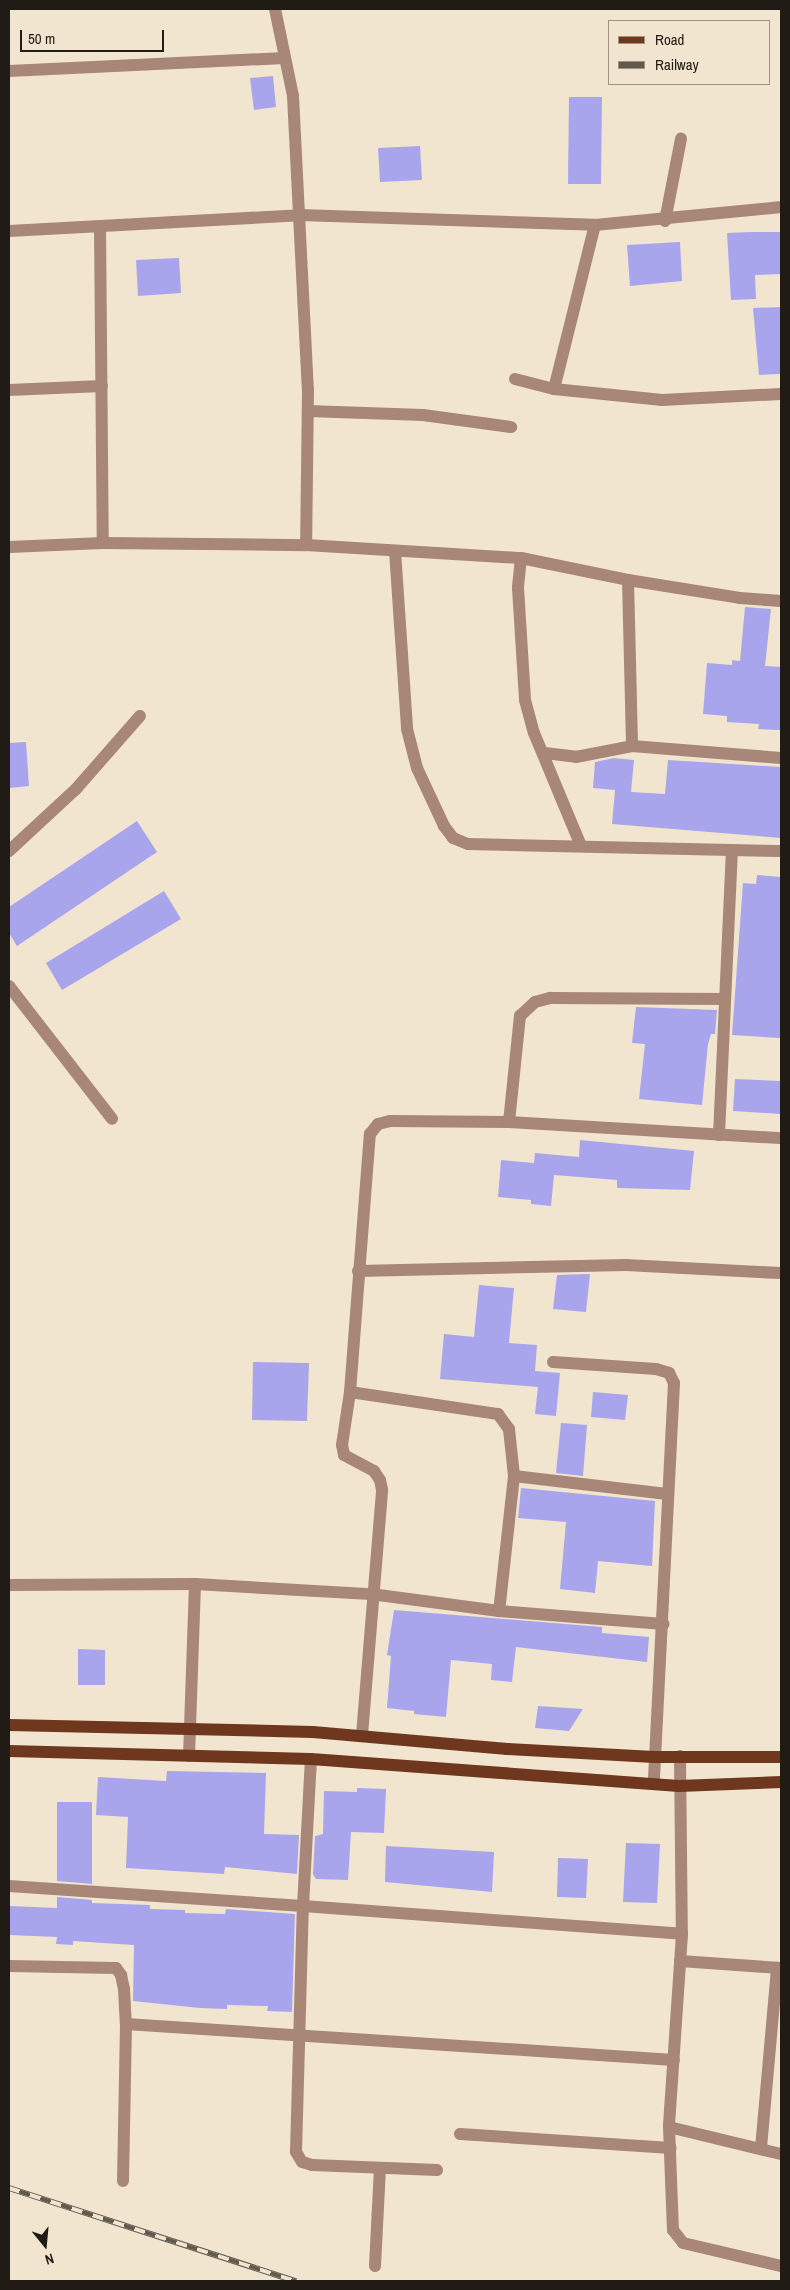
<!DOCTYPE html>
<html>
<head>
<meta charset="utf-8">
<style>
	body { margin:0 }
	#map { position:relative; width:790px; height:2290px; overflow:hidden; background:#f1e5cf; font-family:"Archivo Narrow",sans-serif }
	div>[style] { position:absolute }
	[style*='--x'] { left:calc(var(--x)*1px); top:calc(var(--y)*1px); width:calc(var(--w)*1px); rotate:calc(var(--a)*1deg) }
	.building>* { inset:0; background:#a8a5ed }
	.minor>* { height:12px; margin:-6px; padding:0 6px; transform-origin:6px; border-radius:6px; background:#a88678 }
	.major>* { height:12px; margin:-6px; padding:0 6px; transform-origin:6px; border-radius:6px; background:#6f371d }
	.rail>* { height:5.5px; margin-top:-2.75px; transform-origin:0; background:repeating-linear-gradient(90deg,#f1e5cf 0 11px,#615a4e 0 22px); box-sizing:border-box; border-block:1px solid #615a4e }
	span { translate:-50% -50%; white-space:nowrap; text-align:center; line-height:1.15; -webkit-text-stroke:5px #f1e5cf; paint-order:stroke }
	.frame { position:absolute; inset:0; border:10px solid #201b14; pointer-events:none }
	.legend { position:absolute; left:608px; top:20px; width:162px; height:65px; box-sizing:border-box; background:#f1e5cf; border:1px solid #9d9484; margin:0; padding:6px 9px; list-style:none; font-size:15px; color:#201b14 }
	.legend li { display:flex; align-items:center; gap:10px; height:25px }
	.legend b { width:25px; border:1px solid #9d9484 }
	.north { position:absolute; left:20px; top:2220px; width:50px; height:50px; -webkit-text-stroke:4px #f1e5cf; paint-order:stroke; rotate:163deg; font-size:14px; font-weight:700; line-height:20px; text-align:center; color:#201b14 }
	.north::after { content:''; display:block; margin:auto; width:18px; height:22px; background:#201b14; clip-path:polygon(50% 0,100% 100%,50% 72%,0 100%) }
	.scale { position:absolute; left:20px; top:30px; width:144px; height:22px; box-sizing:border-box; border:2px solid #201b14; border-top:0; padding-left:6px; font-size:15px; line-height:18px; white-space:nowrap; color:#201b14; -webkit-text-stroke:4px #f1e5cf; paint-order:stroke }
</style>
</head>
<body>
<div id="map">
	<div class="building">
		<i style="clip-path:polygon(273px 76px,276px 107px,254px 110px,250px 78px)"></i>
		<i style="clip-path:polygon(569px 97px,602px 97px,601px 184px,568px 184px)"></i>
		<i style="clip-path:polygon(420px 146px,422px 180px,380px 182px,378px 148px)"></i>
		<i style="clip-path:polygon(752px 232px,780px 232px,781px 274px,755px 275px,756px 299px,731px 300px,727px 233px)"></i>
		<i style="clip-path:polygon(680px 242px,682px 281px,630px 286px,627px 245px)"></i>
		<i style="clip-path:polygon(179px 258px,181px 293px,138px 296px,136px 260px)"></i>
		<i style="clip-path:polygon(781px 307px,781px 374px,759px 375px,753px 308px)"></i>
		<i style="clip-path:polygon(745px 607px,771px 609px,765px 666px,781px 667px,780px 730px,758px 729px,759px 724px,727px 722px,727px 716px,703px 714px,707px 663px,732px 665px,732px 660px,740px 661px)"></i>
		<i style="clip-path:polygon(26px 742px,29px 786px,9px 788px,9px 743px)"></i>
		<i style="clip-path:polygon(614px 758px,634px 760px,631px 792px,665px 794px,668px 760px,781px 767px,781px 838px,612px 824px,615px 790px,593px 788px,595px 762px)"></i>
		<i style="clip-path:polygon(137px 821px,157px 852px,17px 946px,9px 933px,9px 907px)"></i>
		<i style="clip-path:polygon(757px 875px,781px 877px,780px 1038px,732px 1035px,743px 883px,756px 884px)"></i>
		<i style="clip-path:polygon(164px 891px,181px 919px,62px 990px,46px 963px)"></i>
		<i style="clip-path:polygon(636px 1007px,717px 1010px,715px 1034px,711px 1034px,708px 1044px,702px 1105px,639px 1099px,645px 1044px,632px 1043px)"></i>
		<i style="clip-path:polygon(735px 1079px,781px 1081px,781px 1114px,733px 1111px)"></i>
		<i style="clip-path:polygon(580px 1140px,694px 1151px,690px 1190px,617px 1188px,617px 1180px,554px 1175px,551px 1206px,531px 1204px,531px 1200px,498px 1197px,501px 1160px,534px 1163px,535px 1153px,579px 1157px)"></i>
		<i style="clip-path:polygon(590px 1274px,586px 1312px,553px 1309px,557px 1275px)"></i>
		<i style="clip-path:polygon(479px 1285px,514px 1288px,509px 1343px,537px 1345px,535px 1371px,560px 1373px,556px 1416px,535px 1414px,538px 1387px,440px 1379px,444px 1334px,474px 1337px)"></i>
		<i style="clip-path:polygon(253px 1362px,309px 1363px,307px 1421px,252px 1420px)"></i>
		<i style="clip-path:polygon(593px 1392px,628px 1395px,625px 1420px,591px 1417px)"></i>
		<i style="clip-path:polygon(561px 1423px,587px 1425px,583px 1476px,556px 1473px)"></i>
		<i style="clip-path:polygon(521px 1488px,655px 1501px,652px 1566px,598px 1561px,595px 1593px,560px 1589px,566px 1522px,518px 1518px)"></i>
		<i style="clip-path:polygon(394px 1610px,602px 1627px,602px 1633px,649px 1637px,647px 1662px,516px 1647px,512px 1682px,491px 1680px,492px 1664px,451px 1660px,446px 1717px,414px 1714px,414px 1711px,387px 1708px,391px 1656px,387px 1655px)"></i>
		<i style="clip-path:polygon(78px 1649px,105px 1650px,105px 1685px,78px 1685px)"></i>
		<i style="clip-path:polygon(538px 1706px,583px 1709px,569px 1731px,535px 1728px)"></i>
		<i style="clip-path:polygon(167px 1771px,266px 1773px,264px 1834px,299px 1835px,297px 1874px,225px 1867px,224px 1874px,126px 1868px,128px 1817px,96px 1815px,98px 1777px,166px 1781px)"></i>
		<i style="clip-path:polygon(357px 1788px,386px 1789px,384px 1833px,351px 1832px,348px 1880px,316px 1879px,313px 1874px,315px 1836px,323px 1834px,324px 1791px,357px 1792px)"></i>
		<i style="clip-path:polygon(57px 1802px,92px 1802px,92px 1884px,57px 1881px)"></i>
		<i style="clip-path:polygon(626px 1843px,660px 1844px,657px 1903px,623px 1902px)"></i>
		<i style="clip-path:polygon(386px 1846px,494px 1852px,492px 1892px,385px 1882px)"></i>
		<i style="clip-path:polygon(558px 1858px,588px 1859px,586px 1898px,557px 1897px)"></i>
		<i style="clip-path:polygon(57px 1897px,92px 1900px,92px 1903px,150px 1905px,150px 1909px,185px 1910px,185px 1913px,225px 1914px,226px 1909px,295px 1914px,292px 2012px,267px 2011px,268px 2006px,227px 2005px,227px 2009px,200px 2008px,133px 2001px,134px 1945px,73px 1941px,73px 1945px,56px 1944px,57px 1937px,9px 1935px,10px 1906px,57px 1908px)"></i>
	</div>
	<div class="minor">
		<i style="--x:275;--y:9;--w:89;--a:78.3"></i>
		<i style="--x:293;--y:96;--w:294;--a:87.1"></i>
		<i style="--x:308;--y:390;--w:155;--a:90.7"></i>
		<i style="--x:9;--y:71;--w:276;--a:-2.7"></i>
		<i style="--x:665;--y:221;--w:84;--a:-79"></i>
		<i style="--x:100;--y:226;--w:317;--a:89.5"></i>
		<i style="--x:9;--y:231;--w:291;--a:-3.1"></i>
		<i style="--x:300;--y:215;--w:295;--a:1.9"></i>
		<i style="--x:595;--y:225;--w:187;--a:-5.5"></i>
		<i style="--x:515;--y:379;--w:40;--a:14.4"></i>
		<i style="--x:554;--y:389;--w:109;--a:5.8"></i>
		<i style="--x:662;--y:400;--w:119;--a:-2.9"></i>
		<i style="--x:554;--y:389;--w:169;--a:-76"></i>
		<i style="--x:9;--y:390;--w:93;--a:-2.5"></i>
		<i style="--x:308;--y:411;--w:115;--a:2"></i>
		<i style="--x:423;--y:415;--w:89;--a:7.8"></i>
		<i style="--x:9;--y:547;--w:94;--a:-2.4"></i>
		<i style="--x:103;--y:543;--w:203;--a:0.6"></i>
		<i style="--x:306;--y:545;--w:215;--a:3.5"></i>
		<i style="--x:521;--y:558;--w:109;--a:11.6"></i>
		<i style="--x:628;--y:580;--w:113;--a:9.1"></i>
		<i style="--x:740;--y:598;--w:41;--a:4.2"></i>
		<i style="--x:395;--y:551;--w:178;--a:86.1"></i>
		<i style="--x:407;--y:729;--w:40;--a:75.6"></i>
		<i style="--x:417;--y:768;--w:64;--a:65"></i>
		<i style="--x:444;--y:826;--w:15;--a:53"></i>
		<i style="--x:453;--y:838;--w:16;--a:22"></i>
		<i style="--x:468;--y:844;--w:313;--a:1.3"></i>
		<i style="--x:521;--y:558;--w:30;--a:96"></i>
		<i style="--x:518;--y:588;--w:112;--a:86.4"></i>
		<i style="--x:525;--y:700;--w:34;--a:75"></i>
		<i style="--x:534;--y:733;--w:122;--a:67.4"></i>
		<i style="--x:628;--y:580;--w:166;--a:88.6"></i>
		<i style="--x:545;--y:753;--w:31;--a:7"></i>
		<i style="--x:576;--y:757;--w:57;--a:-11.1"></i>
		<i style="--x:632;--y:746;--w:149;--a:4.6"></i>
		<i style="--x:9;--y:851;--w:91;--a:-42.8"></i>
		<i style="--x:76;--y:789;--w:97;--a:-48.8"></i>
		<i style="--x:9;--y:986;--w:168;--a:52.2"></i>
		<i style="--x:509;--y:1122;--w:107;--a:-84.1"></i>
		<i style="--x:520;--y:1016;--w:21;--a:-43"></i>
		<i style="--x:535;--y:1002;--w:16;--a:-15"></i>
		<i style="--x:550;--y:998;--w:175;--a:0.3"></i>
		<i style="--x:719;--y:1135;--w:285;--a:-87.4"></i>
		<i style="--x:358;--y:1271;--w:268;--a:-1.3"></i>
		<i style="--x:626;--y:1265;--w:155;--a:3"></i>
		<i style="--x:553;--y:1362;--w:103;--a:3.9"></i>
		<i style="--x:656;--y:1369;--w:14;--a:17"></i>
		<i style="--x:669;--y:1373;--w:11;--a:63"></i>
		<i style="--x:674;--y:1383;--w:401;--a:92.9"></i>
		<i style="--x:350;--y:1392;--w:150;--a:8.5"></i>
		<i style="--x:498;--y:1414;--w:19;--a:54"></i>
		<i style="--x:509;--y:1429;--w:47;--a:83.9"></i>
		<i style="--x:514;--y:1476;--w:136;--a:96.3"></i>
		<i style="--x:514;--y:1476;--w:154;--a:6.7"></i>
		<i style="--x:9;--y:1585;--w:186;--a:-0.3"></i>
		<i style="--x:195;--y:1584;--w:176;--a:3.3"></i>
		<i style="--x:371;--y:1594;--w:129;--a:7.6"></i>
		<i style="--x:499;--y:1611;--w:165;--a:4.5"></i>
		<i style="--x:362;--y:1735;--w:246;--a:-85.3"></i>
		<i style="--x:382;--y:1490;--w:10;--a:-101"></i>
		<i style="--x:380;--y:1480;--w:11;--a:-124"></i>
		<i style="--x:374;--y:1471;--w:34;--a:-152"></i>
		<i style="--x:344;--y:1455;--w:10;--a:-101"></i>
		<i style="--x:342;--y:1445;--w:54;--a:-81.4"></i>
		<i style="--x:350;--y:1392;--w:259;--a:-85.6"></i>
		<i style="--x:370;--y:1134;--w:13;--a:-51"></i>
		<i style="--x:378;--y:1124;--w:12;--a:-14"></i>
		<i style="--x:390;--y:1121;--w:119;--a:0.5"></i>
		<i style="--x:509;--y:1122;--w:272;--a:3.4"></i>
		<i style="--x:189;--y:1756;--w:172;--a:-88"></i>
		<i style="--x:680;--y:1756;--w:178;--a:89.4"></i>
		<i style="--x:682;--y:1934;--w:193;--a:93.9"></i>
		<i style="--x:669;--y:2127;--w:115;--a:13.6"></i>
		<i style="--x:9;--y:1886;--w:295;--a:3.9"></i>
		<i style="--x:303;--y:1906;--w:147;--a:-86.9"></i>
		<i style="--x:680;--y:1961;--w:101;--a:4"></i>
		<i style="--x:9;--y:1966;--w:107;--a:1.1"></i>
		<i style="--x:116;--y:1968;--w:9;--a:54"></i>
		<i style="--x:121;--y:1975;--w:14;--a:78"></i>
		<i style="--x:124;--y:1989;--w:35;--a:87"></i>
		<i style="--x:669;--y:2127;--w:103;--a:87.8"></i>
		<i style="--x:673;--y:2230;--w:16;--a:52"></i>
		<i style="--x:683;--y:2243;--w:101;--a:13.2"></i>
		<i style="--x:460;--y:2134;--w:211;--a:3.8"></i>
		<i style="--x:761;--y:2148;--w:181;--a:-84.9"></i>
		<i style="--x:437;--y:2170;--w:125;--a:-177.7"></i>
		<i style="--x:312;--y:2165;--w:10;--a:-163"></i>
		<i style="--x:302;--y:2162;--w:12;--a:-121"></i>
		<i style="--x:296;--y:2152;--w:246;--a:-88.4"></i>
		<i style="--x:303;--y:1906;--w:380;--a:4.2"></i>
		<i style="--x:123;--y:2181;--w:157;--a:-88.9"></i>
		<i style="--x:126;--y:2024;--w:549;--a:3.76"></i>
		<i style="--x:375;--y:2266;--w:98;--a:-87.1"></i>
	</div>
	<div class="major">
		<i style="--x:9;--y:1725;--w:304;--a:1.3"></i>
		<i style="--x:313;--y:1732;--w:195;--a:5"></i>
		<i style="--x:507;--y:1749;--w:147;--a:3.1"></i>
		<i style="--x:654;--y:1757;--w:127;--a:0"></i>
		<i style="--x:9;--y:1751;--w:302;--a:1.5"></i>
		<i style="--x:311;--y:1759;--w:369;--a:4.2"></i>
		<i style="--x:679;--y:1786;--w:102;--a:-2.2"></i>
	</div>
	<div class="rail">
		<i style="--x:9;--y:2188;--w:302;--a:18"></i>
	</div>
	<div class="frame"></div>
	<ul class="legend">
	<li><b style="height:6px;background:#6f371d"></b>Road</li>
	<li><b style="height:6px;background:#615a4e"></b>Railway</li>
	</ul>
	<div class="north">N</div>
	<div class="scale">50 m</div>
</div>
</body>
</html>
